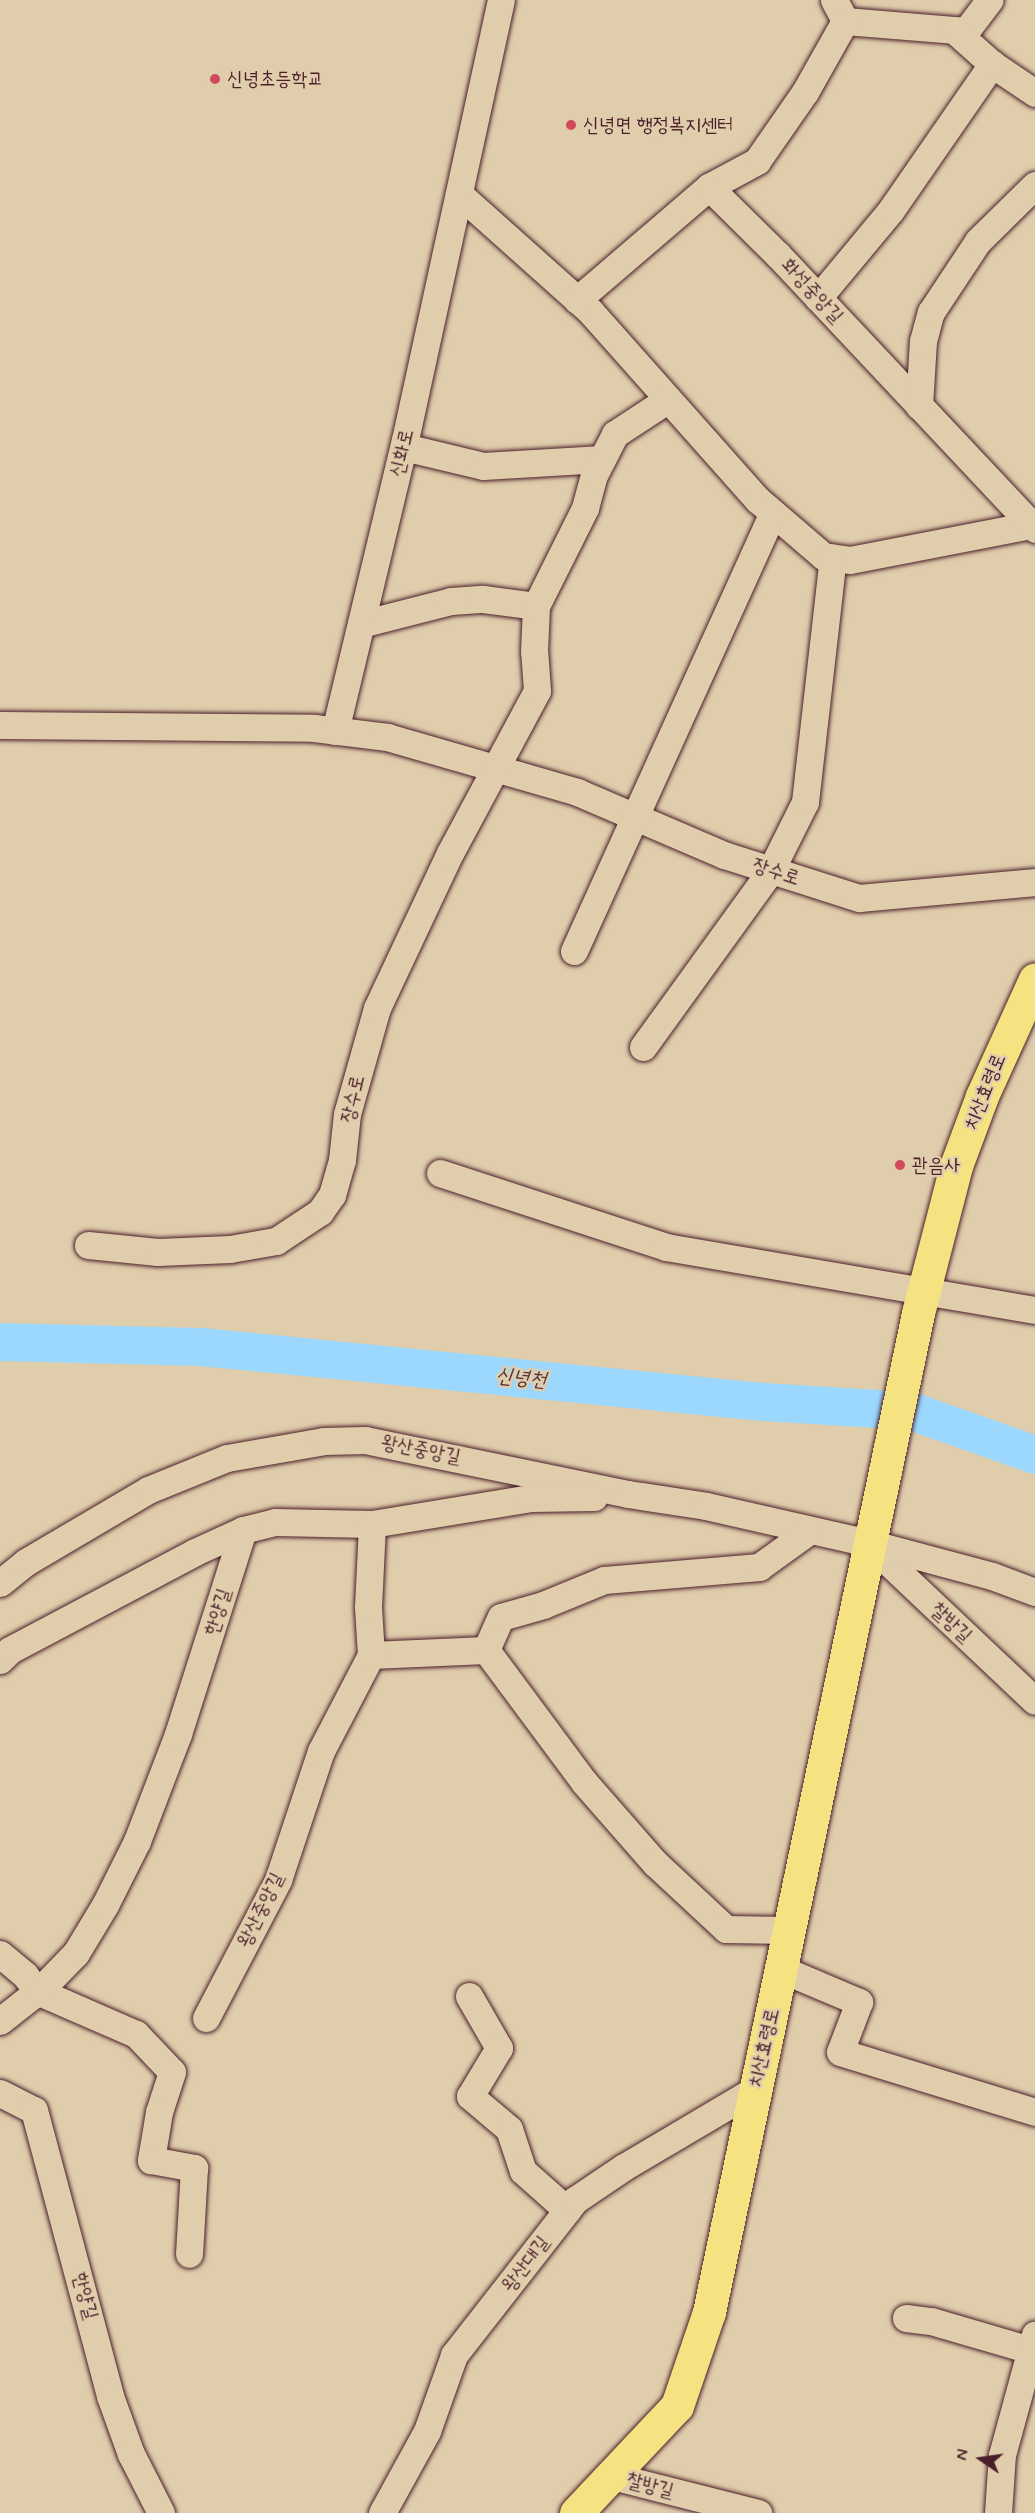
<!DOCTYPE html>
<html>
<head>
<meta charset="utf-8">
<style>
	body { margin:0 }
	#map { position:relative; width:1035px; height:2513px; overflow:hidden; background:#e0cdab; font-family:Mynerve,"Poor Story",sans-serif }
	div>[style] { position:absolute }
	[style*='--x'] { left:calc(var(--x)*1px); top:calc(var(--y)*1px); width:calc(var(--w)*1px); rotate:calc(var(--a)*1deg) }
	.river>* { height:38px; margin:-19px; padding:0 19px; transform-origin:19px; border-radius:19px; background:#9cd7fd }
	.roads { filter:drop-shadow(0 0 2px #4a1f2b) drop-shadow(0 0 2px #4a1f2b) }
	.minor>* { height:27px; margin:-13.5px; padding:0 13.5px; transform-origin:13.5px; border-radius:13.5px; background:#e0cdab }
	.major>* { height:33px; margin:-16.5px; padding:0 16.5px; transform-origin:16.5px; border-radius:16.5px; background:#f5e382 }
	.dots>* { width:16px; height:16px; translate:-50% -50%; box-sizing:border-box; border:3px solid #e0cdab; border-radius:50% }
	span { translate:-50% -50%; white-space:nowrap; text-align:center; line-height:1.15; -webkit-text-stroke:4.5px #e0cdab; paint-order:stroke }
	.poi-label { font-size:20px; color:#4a1f2b }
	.left { translate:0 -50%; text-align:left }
	.street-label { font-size:20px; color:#4a1f2b }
	.water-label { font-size:21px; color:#523140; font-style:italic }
	.north { position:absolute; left:951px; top:2429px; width:60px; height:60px; -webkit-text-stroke:4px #e0cdab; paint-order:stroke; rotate:283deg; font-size:16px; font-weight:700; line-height:24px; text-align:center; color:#4a1f2b }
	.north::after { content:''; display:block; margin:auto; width:21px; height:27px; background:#4a1f2b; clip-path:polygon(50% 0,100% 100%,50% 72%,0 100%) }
</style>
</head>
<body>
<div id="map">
	<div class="river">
		<i style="--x:0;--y:1342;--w:201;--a:1.4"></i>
		<i style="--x:201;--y:1347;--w:565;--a:5.59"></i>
		<i style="--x:763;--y:1402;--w:148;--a:3.5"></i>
		<i style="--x:911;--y:1411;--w:132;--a:19.5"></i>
	</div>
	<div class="roads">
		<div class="minor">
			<i style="--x:834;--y:0;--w:24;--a:62"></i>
			<i style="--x:845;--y:21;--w:121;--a:4.7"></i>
			<i style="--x:966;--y:31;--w:39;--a:-53"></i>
			<i style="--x:992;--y:64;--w:52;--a:34"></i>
			<i style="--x:709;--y:187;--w:55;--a:-28.4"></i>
			<i style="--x:757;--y:161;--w:84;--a:-55.2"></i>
			<i style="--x:805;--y:92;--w:81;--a:-60.6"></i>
			<i style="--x:459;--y:194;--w:176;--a:41.8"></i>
			<i style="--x:590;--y:311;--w:253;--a:48.4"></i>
			<i style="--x:758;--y:500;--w:86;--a:40.7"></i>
			<i style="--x:823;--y:556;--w:27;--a:8"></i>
			<i style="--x:850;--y:560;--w:188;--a:-11"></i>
			<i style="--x:818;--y:298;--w:114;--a:-50.3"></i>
			<i style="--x:891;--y:210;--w:178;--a:-55.3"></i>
			<i style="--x:992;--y:64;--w:51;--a:-138.2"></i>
			<i style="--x:577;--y:300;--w:174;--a:-40.6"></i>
			<i style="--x:709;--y:187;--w:97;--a:44.6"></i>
			<i style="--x:778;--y:255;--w:376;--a:46.8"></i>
			<i style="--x:919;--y:406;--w:65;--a:-86.5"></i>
			<i style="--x:923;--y:341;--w:30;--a:-75"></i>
			<i style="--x:931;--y:312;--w:85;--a:-56.5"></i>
			<i style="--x:978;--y:241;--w:80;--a:-44.5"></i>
			<i style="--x:404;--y:447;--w:81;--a:13.5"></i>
			<i style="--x:483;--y:466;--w:119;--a:-3.4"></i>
			<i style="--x:361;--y:624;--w:93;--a:-14.3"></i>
			<i style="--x:451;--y:601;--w:32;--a:-4"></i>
			<i style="--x:483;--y:599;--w:53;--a:7.5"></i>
			<i style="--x:0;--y:725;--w:314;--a:0.5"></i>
			<i style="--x:314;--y:728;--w:74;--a:7"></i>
			<i style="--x:387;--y:737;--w:198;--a:16.1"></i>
			<i style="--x:577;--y:792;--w:160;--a:23.2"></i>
			<i style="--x:724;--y:855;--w:142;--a:17.7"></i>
			<i style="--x:859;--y:898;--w:177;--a:-5.2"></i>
			<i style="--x:335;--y:731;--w:299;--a:-76.5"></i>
			<i style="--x:405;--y:440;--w:450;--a:-77.7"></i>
			<i style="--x:574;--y:951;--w:481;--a:-65.6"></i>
			<i style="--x:643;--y:1047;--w:218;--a:-54.1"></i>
			<i style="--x:771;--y:870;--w:76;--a:-63.4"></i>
			<i style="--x:805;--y:802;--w:246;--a:-83.5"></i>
			<i style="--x:440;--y:1173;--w:238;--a:18.1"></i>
			<i style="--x:666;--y:1247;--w:374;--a:9.7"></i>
			<i style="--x:88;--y:1245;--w:70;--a:5.7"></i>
			<i style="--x:158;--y:1252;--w:72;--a:-2.4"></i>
			<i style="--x:230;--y:1249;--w:47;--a:-9.9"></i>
			<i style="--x:276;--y:1241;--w:53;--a:-33.4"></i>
			<i style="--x:320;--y:1212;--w:21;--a:-55"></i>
			<i style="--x:332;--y:1195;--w:36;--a:-74"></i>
			<i style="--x:342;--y:1160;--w:46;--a:-83.8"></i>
			<i style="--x:347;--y:1114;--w:110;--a:-74.2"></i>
			<i style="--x:377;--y:1008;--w:171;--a:-64.8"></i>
			<i style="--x:450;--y:853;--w:184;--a:-61.8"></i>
			<i style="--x:537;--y:691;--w:39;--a:-94"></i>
			<i style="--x:534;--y:652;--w:46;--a:-87.5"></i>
			<i style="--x:536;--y:606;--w:110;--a:-63.4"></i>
			<i style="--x:585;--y:508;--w:34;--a:-75"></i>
			<i style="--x:594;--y:475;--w:46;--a:-62.9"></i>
			<i style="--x:615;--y:434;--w:62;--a:-33.2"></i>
			<i style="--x:869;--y:1544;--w:228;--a:43.4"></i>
			<i style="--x:0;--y:1583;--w:33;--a:-39"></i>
			<i style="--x:26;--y:1562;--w:142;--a:-30.5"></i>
			<i style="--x:148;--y:1490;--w:85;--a:-22.1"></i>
			<i style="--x:227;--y:1458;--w:98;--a:-9.9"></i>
			<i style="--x:324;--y:1441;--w:41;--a:-1.4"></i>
			<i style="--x:365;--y:1440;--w:268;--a:11.6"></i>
			<i style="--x:628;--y:1494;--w:79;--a:8.7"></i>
			<i style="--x:706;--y:1506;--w:167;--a:12.8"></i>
			<i style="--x:869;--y:1543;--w:127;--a:15"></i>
			<i style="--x:992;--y:1576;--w:46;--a:20.4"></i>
			<i style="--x:486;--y:1650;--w:36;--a:-66"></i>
			<i style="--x:501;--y:1617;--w:44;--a:-15.9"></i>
			<i style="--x:543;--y:1605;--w:66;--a:-22.3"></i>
			<i style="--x:604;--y:1580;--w:156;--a:-4.8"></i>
			<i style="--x:759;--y:1567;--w:62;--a:-35.8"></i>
			<i style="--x:371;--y:1655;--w:115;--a:-2.5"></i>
			<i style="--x:486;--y:1650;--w:164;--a:53.4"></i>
			<i style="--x:584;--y:1782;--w:108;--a:48.8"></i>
			<i style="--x:655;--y:1863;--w:97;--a:42.9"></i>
			<i style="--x:726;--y:1929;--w:63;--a:0.9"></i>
			<i style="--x:0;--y:1660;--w:14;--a:-45"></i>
			<i style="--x:10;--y:1650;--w:209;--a:-27.9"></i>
			<i style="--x:195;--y:1552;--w:53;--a:-24.6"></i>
			<i style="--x:243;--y:1530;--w:33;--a:-14"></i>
			<i style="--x:275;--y:1522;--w:97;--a:1.2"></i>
			<i style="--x:372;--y:1524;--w:160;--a:-9.3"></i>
			<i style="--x:530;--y:1498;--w:64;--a:-0.9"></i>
			<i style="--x:0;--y:1954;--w:33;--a:40"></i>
			<i style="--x:25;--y:1975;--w:20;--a:53"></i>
			<i style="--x:37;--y:1991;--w:108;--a:23.5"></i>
			<i style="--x:136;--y:2034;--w:52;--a:46.5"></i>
			<i style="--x:172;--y:2072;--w:42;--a:108"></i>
			<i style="--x:159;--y:2112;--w:49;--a:99.5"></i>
			<i style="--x:151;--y:2160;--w:44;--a:10.5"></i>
			<i style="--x:194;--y:2168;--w:86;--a:93.3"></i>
			<i style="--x:781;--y:1969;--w:85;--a:22.9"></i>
			<i style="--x:859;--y:2002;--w:53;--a:110.8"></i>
			<i style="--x:840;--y:2052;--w:204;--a:17.1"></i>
			<i style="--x:469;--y:1996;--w:60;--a:60"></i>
			<i style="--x:499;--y:2048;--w:56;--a:121.1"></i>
			<i style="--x:470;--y:2096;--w:51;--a:40.2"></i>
			<i style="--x:509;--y:2129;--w:44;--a:71.6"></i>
			<i style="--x:523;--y:2171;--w:59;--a:41.6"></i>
			<i style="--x:206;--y:2018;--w:156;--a:-62.4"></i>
			<i style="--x:278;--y:1880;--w:136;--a:-71.6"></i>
			<i style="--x:321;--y:1751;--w:108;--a:-62.5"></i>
			<i style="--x:371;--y:1655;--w:48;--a:-93.6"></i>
			<i style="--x:368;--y:1607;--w:83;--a:-87.2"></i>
			<i style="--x:0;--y:2021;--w:55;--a:-38.3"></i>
			<i style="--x:43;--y:1987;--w:47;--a:-45.9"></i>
			<i style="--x:76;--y:1953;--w:56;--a:-58.9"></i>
			<i style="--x:105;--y:1905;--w:72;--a:-63.4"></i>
			<i style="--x:137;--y:1841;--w:115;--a:-69"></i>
			<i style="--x:178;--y:1734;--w:214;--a:-72.3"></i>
			<i style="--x:0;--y:2093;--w:38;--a:27"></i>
			<i style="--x:34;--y:2110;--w:296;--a:75.1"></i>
			<i style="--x:110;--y:2396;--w:62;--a:70.1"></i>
			<i style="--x:131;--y:2454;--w:66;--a:63"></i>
			<i style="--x:906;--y:2318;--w:25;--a:7"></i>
			<i style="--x:931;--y:2321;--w:103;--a:16.3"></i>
			<i style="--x:612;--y:2476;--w:151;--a:14.2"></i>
			<i style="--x:382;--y:2513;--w:94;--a:-61.2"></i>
			<i style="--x:427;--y:2431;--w:81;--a:-70.4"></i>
			<i style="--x:454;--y:2355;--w:197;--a:-52"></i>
			<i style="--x:575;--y:2200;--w:59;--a:-34"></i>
			<i style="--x:624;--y:2167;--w:151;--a:-30.6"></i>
			<i style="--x:998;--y:2513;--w:58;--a:-86.1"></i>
			<i style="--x:1002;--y:2455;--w:125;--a:-74.7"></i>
		</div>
		<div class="major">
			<i style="--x:576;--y:2513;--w:147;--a:-46.7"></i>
			<i style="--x:677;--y:2406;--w:99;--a:-71.2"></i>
			<i style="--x:709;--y:2312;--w:1021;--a:-78.18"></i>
			<i style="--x:918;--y:1313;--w:152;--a:-75.5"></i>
			<i style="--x:956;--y:1166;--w:75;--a:-69.6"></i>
			<i style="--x:982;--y:1096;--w:128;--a:-65.6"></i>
		</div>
	</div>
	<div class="dots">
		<i style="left:215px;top:79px;background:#d1495b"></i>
		<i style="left:571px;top:125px;background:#d1495b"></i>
		<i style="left:900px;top:1165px;background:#d1495b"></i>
	</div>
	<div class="poi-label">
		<span class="left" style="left:227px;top:79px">신녕초등학교</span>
		<span class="left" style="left:583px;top:125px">신녕면 행정복지센터</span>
		<span class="left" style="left:912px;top:1165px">관음사</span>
	</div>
	<div class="street-label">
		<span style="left:812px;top:291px;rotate:47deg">화성중앙길</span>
		<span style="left:402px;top:453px;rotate:-77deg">신화로</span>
		<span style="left:776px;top:872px;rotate:18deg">장수로</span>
		<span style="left:985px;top:1092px;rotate:-68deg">치산효령로</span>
		<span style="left:353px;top:1099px;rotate:-77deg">장수로</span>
		<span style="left:421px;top:1450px;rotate:11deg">왕산중앙길</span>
		<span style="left:218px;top:1612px;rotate:-73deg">한양길</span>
		<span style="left:951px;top:1623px;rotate:42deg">찰방길</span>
		<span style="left:261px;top:1910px;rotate:-64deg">왕산중앙길</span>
		<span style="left:764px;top:2048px;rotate:-77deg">치산효령로</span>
		<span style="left:526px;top:2264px;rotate:-53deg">왕산대길</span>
		<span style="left:85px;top:2296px;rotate:75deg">한양길</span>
		<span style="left:650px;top:2486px;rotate:14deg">찰방길</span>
	</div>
	<div class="water-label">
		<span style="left:521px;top:1378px;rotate:6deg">신녕천</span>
	</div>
	<div class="north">N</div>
</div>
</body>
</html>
